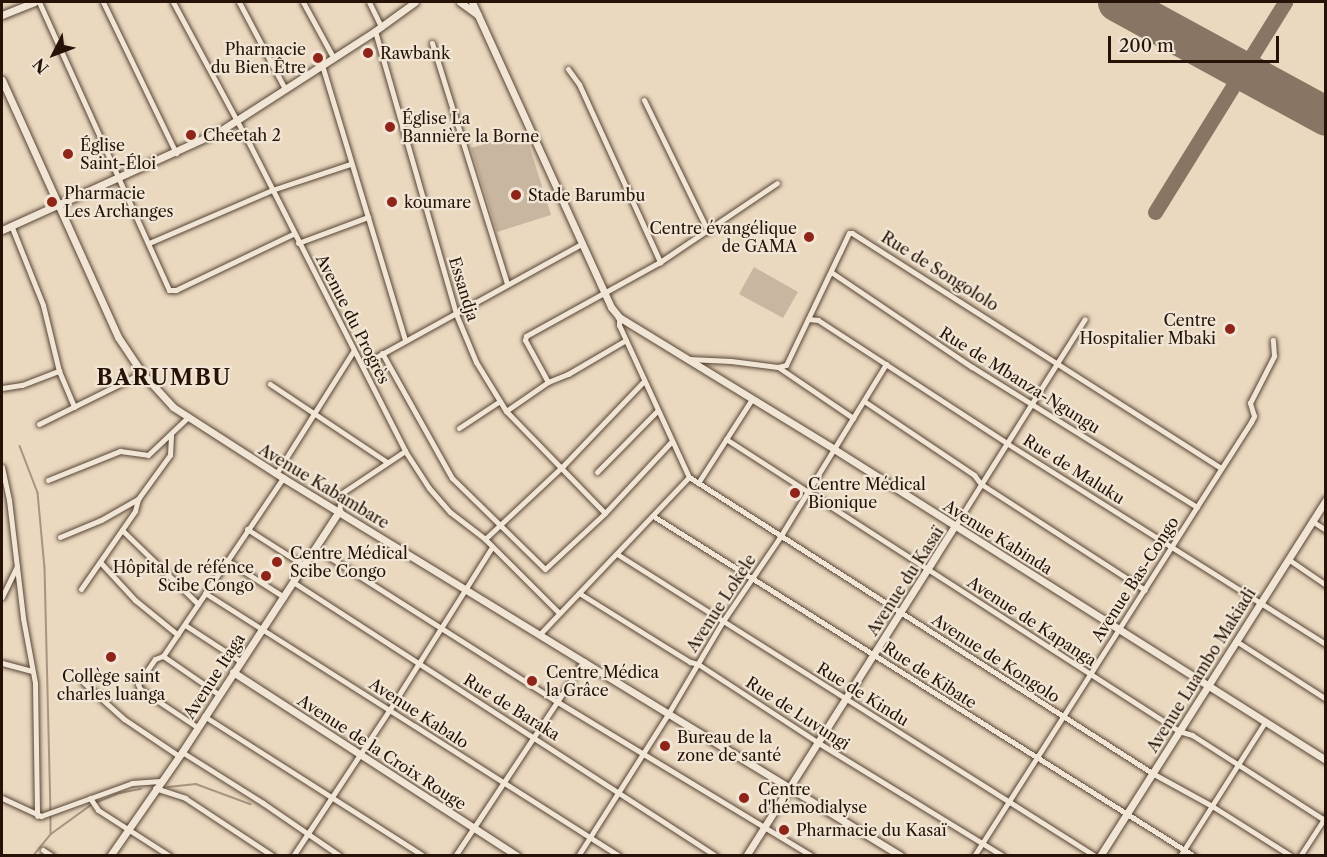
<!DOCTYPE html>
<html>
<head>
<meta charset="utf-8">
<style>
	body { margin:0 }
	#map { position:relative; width:1327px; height:857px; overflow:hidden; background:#ead8bf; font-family:"Libre Caslon Text",serif }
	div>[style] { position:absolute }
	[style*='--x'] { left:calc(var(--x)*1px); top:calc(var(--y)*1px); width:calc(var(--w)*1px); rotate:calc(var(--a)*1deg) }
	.green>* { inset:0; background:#c9b6a0 }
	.stream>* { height:1.5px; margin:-0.75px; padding:0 0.75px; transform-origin:0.75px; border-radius:0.75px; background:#a79580 }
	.taxiway>* { height:15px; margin:-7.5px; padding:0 7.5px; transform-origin:7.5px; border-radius:7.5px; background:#887563 }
	.runway>* { height:39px; margin:-19.5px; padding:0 19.5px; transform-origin:19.5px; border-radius:19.5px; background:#887563 }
	.roads { filter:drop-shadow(0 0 2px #574435) drop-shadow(0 0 2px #574435) }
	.street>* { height:5px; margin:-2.5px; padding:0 2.5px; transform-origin:2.5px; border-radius:2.5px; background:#f1e6d5 }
	.secondary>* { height:7px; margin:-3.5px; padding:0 3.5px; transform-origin:3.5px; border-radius:3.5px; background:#f1e6d5 }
	.dots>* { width:16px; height:16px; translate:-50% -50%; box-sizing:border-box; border:3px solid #f1e6d5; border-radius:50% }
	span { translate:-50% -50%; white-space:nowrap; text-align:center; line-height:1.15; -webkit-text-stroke:4.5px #f1e6d5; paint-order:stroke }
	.poi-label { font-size:16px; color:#261207 }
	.right { translate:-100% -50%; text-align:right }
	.left { translate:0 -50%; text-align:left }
	.street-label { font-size:16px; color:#261207 }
	.district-label { font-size:22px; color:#261207; font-weight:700; letter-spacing:1.5px }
	.frame { position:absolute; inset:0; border:3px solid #261207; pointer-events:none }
	.north { position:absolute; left:24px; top:24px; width:60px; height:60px; -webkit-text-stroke:4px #f1e6d5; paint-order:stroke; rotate:228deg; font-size:16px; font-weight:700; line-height:24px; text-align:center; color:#261207 }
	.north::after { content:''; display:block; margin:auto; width:21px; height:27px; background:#261207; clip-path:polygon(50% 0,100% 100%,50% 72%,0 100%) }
	.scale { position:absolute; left:1108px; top:36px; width:171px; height:27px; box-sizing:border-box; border:3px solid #261207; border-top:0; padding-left:8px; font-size:18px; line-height:21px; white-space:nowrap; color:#261207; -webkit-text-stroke:4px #f1e6d5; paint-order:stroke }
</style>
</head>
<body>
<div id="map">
	<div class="green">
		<i style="clip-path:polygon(525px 132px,551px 215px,497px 232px,471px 148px)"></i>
		<i style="clip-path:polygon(754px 267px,798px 292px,783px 318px,739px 294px)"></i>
	</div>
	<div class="stream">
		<i style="--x:20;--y:446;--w:50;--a:69"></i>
		<i style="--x:38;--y:493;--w:75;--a:84.7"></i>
		<i style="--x:45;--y:568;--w:241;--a:88.6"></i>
		<i style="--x:168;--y:787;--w:28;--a:-6"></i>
		<i style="--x:196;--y:784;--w:58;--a:20.3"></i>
		<i style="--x:95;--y:803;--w:27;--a:-22"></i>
		<i style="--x:120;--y:793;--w:21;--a:-11"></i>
		<i style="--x:51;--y:814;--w:20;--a:90"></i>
		<i style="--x:33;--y:856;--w:28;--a:-51"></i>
		<i style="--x:51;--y:834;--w:49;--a:-35.9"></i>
	</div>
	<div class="taxiway">
		<i style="--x:1134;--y:11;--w:11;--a:-56"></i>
		<i style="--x:1155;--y:212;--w:247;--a:-58.2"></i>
	</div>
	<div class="runway">
		<i style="--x:1117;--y:2;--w:238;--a:28.6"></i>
	</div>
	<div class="roads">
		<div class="street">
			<i style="--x:39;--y:2;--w:316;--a:65.7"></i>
			<i style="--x:169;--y:290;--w:7;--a:0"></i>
			<i style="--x:176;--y:290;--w:130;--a:-25.6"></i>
			<i style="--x:103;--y:2;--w:168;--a:64.2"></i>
			<i style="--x:173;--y:2;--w:162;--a:61.7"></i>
			<i style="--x:250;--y:145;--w:343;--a:63.1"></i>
			<i style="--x:405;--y:451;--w:44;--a:57"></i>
			<i style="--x:429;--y:488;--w:32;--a:49"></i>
			<i style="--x:450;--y:512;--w:44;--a:37.6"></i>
			<i style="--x:485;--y:539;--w:103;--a:45"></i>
			<i style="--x:239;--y:2;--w:98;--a:62.1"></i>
			<i style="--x:303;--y:2;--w:63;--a:61.4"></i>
			<i style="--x:369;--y:2;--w:28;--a:64"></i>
			<i style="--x:375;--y:31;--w:294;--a:74"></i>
			<i style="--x:456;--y:314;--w:52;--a:67.4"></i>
			<i style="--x:476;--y:362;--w:57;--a:58.5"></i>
			<i style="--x:506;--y:411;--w:142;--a:45.9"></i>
			<i style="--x:432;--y:43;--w:252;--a:72.7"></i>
			<i style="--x:322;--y:65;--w:287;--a:73.2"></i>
			<i style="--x:568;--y:69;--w:19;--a:54"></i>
			<i style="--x:579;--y:84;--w:196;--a:65.5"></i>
			<i style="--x:644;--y:100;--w:146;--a:64"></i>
			<i style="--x:11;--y:225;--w:86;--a:68.2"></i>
			<i style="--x:43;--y:305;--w:68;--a:76.4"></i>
			<i style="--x:59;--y:371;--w:39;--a:67"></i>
			<i style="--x:149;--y:243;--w:134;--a:-23.3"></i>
			<i style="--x:272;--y:190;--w:82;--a:-18.4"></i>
			<i style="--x:298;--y:243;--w:75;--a:-20.4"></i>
			<i style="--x:831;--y:272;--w:170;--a:34"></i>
			<i style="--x:972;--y:367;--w:265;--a:31.9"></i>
			<i style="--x:619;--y:317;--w:8;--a:90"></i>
			<i style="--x:619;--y:325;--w:167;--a:65.3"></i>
			<i style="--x:689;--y:477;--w:550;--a:32.59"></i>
			<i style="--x:1152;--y:773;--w:68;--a:28.8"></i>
			<i style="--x:1212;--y:806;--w:93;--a:32.3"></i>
			<i style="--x:808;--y:319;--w:10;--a:6"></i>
			<i style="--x:818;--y:320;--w:227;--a:33.1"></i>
			<i style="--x:1008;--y:444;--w:376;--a:32.2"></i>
			<i style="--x:382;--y:353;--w:143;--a:60.8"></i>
			<i style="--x:452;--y:478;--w:130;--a:44.4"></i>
			<i style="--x:545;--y:569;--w:82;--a:-43"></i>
			<i style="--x:605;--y:513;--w:98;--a:-47.1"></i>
			<i style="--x:689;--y:359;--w:42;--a:2.7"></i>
			<i style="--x:731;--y:361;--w:47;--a:7.3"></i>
			<i style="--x:778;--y:367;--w:8;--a:-14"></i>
			<i style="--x:786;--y:365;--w:125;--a:-64.5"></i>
			<i style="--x:840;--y:252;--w:21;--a:-65"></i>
			<i style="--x:849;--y:233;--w:3;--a:0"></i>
			<i style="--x:852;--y:233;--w:437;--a:32.5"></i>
			<i style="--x:362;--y:365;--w:252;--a:-28.9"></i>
			<i style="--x:778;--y:367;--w:91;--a:34.2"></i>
			<i style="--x:548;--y:382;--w:48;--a:-118.7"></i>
			<i style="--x:525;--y:340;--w:4;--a:-76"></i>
			<i style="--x:526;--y:336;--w:153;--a:-28.9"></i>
			<i style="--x:660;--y:262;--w:141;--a:-34"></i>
			<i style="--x:270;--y:384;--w:141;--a:33.7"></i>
			<i style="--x:2;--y:388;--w:20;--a:-9"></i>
			<i style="--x:22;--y:385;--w:40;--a:-21"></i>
			<i style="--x:864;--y:401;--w:133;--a:33.9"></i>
			<i style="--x:974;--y:475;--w:11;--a:52"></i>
			<i style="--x:981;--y:484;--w:195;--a:32.9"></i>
			<i style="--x:506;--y:411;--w:51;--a:-34.6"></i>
			<i style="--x:548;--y:382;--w:22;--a:-22"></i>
			<i style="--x:568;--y:374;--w:67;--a:-30.4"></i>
			<i style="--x:39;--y:424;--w:115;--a:-26.3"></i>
			<i style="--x:459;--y:428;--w:49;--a:-33.4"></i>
			<i style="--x:726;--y:439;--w:539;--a:32.81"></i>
			<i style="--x:1179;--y:731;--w:14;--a:17"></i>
			<i style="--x:1192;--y:735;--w:159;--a:32.7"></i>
			<i style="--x:2;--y:467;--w:34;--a:78"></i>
			<i style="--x:9;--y:500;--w:119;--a:83.2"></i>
			<i style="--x:23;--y:618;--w:66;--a:79.5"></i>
			<i style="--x:35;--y:683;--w:133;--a:89.1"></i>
			<i style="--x:597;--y:472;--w:86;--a:-45.5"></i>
			<i style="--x:276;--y:474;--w:146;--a:-57.8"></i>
			<i style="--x:48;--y:480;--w:78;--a:-21.9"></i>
			<i style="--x:120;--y:451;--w:28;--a:8"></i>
			<i style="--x:148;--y:455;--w:54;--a:-43.5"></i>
			<i style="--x:698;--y:483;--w:100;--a:-57.3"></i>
			<i style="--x:339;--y:511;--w:18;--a:-81"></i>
			<i style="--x:342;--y:493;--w:76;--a:-33.7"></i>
			<i style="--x:653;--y:516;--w:639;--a:32.15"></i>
			<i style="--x:1312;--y:521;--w:17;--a:33"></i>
			<i style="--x:955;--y:526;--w:244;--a:-57.9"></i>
			<i style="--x:247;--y:529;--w:69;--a:32.5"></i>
			<i style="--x:122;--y:530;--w:106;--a:44.2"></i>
			<i style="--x:60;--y:537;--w:44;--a:-22.5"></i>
			<i style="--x:101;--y:520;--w:43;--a:-29.6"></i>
			<i style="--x:138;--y:499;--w:54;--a:-54"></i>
			<i style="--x:170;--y:455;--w:20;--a:-87"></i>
			<i style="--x:485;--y:539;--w:107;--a:-43.1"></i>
			<i style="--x:563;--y:466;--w:117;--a:-46.4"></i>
			<i style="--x:315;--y:548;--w:285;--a:32.4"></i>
			<i style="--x:556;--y:701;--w:299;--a:31.2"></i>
			<i style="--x:617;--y:554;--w:565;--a:32.28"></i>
			<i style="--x:1288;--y:559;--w:46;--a:34.4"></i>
			<i style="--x:226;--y:560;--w:69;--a:32.5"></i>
			<i style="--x:100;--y:562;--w:52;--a:47.4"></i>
			<i style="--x:135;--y:600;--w:55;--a:39.1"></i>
			<i style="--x:293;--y:582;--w:504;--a:32.93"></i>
			<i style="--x:81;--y:589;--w:95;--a:-55.3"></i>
			<i style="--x:135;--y:511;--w:12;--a:-76"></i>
			<i style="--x:205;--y:593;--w:490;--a:32.4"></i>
			<i style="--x:579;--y:593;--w:131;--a:31.9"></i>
			<i style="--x:690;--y:662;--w:8;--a:14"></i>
			<i style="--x:698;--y:664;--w:142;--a:33.2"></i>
			<i style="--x:817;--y:742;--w:218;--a:31.5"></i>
			<i style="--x:2;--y:597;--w:34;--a:-64"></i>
			<i style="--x:185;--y:625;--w:66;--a:33.2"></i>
			<i style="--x:540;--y:634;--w:216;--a:-46.5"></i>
			<i style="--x:1236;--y:641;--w:107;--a:32.8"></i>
			<i style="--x:163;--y:656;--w:67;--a:34.6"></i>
			<i style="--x:2;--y:663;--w:31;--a:15"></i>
			<i style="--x:83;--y:682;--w:55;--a:42.1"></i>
			<i style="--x:124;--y:719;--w:66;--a:33.9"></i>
			<i style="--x:204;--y:716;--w:261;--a:32.5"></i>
			<i style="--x:197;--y:727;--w:69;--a:-146.3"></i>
			<i style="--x:140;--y:689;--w:5;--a:-112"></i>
			<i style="--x:138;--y:684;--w:30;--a:-56"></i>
			<i style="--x:155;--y:659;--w:9;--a:-21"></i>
			<i style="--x:163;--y:656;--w:215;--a:-56"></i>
			<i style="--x:182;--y:752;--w:96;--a:32.2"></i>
			<i style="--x:263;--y:803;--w:93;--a:34.5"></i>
			<i style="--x:155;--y:788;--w:32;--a:18"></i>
			<i style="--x:185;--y:798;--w:105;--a:33.4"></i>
			<i style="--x:2;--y:798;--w:43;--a:24.8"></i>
			<i style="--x:41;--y:816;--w:97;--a:-19.9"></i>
			<i style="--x:132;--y:783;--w:28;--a:-4"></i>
			<i style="--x:90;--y:798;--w:14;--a:56"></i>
			<i style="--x:98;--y:810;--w:85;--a:32.6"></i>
			<i style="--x:43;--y:850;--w:11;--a:34"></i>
			<i style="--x:293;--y:856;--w:176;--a:-56.6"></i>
			<i style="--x:390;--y:709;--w:191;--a:-57.8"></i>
			<i style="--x:455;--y:856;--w:234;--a:-56.5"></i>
			<i style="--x:578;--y:856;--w:168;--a:-57.6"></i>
			<i style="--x:668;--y:714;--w:108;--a:-59.4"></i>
			<i style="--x:723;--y:621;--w:102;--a:-55.8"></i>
			<i style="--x:780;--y:537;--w:203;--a:-58.5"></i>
			<i style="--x:974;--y:856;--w:515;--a:-57.45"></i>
			<i style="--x:1251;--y:422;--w:7;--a:-63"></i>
			<i style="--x:1254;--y:416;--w:14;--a:-107"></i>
			<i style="--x:1250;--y:403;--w:53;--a:-62.9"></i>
			<i style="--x:1274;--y:356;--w:16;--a:-94"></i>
			<i style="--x:1180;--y:856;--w:159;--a:-57.6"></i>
			<i style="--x:1300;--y:856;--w:48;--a:-57"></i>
		</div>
		<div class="secondary">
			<i style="--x:460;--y:2;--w:22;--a:36"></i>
			<i style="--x:472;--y:2;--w:335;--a:65.5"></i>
			<i style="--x:611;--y:307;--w:13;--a:51"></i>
			<i style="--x:619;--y:317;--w:252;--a:31.5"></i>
			<i style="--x:834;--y:449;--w:582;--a:32.3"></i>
			<i style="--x:2;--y:15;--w:35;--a:-22"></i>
			<i style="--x:2;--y:80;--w:282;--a:65.7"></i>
			<i style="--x:118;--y:337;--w:43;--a:56.3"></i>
			<i style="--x:142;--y:373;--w:46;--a:47.6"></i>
			<i style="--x:173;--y:407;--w:131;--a:32.8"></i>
			<i style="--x:283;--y:478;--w:724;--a:31.45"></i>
			<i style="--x:2;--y:230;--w:239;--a:-24.4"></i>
			<i style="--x:220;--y:131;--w:184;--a:-32.8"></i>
			<i style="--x:375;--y:31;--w:49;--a:-35.9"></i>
			<i style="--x:233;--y:672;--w:338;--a:32.9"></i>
			<i style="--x:110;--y:856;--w:126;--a:-55.3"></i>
			<i style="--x:182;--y:752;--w:288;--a:-56.9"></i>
			<i style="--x:746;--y:856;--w:391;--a:-57.7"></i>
			<i style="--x:1100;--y:856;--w:422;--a:-57.6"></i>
		</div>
	</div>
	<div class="dots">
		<i style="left:368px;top:53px;background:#8f2418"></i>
		<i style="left:318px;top:58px;background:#8f2418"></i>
		<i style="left:390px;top:127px;background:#8f2418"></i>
		<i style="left:191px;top:135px;background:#8f2418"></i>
		<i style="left:68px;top:154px;background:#8f2418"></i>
		<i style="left:516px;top:195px;background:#8f2418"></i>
		<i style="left:52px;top:202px;background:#8f2418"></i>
		<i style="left:392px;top:202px;background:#8f2418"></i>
		<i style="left:809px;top:237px;background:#8f2418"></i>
		<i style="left:1230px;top:329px;background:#8f2418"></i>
		<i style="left:795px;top:493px;background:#8f2418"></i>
		<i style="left:277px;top:562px;background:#8f2418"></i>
		<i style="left:266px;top:576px;background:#8f2418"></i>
		<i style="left:111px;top:657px;background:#8f2418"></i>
		<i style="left:532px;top:681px;background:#8f2418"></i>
		<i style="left:665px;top:746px;background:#8f2418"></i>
		<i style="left:744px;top:798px;background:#8f2418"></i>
		<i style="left:784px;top:830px;background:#8f2418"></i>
	</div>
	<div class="poi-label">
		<span class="right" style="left:306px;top:58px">Pharmacie<br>du Bien Être</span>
		<span class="left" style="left:380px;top:53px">Rawbank</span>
		<span class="left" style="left:402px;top:127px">Église La<br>Bannière la Borne</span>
		<span class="left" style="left:203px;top:135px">Cheetah 2</span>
		<span class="left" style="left:80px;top:154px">Église<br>Saint-Éloi</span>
		<span class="left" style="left:64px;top:202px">Pharmacie<br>Les Archanges</span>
		<span class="left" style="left:528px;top:195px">Stade Barumbu</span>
		<span class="left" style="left:404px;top:202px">koumare</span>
		<span class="right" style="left:797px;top:237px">Centre évangélique<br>de GAMA</span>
		<span class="right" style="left:1216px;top:329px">Centre<br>Hospitalier Mbaki</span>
		<span class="left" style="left:808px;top:493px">Centre Médical<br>Bionique</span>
		<span class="left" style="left:290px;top:562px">Centre Médical<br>Scibe Congo</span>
		<span class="right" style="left:254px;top:576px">Hôpital de réfénce<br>Scibe Congo</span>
		<span class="left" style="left:546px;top:681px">Centre Médica<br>la Grâce</span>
		<span style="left:111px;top:685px">Collège saint<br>charles luanga</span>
		<span class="left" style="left:677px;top:746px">Bureau de la<br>zone de santé</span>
		<span class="left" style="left:758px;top:798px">Centre<br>d'hémodialyse</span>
		<span class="left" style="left:796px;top:830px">Pharmacie du Kasaï</span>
	</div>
	<div class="street-label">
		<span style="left:940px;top:271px;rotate:32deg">Rue de Songololo</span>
		<span style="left:464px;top:289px;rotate:73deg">Essandja</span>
		<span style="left:353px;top:319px;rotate:63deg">Avenue du Progrès</span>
		<span style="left:1020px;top:380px;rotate:32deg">Rue de Mbanza-Ngungu</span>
		<span style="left:1074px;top:469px;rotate:32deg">Rue de Maluku</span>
		<span style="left:324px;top:486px;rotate:31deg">Avenue Kabambare</span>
		<span style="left:998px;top:537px;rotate:32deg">Avenue Kabinda</span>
		<span style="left:1135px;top:579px;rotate:-57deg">Avenue Bas-Congo</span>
		<span style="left:905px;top:581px;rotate:-57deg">Avenue du Kasaï</span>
		<span style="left:721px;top:603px;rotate:-57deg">Avenue Lokele</span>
		<span style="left:1032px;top:621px;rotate:33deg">Avenue de Kapanga</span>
		<span style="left:996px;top:658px;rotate:33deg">Avenue de Kongolo</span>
		<span style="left:1201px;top:670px;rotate:-58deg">Avenue Luambo Makiadi</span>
		<span style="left:930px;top:675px;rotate:33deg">Rue de Kibate</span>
		<span style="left:214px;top:676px;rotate:-57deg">Avenue Itaga</span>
		<span style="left:863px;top:694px;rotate:32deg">Rue de Kindu</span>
		<span style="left:512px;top:707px;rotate:32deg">Rue de Baraka</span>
		<span style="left:419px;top:713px;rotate:33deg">Avenue Kabalo</span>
		<span style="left:798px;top:713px;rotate:33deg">Rue de Luvungi</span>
		<span style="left:382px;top:752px;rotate:33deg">Avenue de la Croix Rouge</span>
	</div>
	<div class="district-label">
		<span style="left:164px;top:378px">BARUMBU</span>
	</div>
	<div class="frame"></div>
	<div class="north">N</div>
	<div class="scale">200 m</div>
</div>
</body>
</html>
